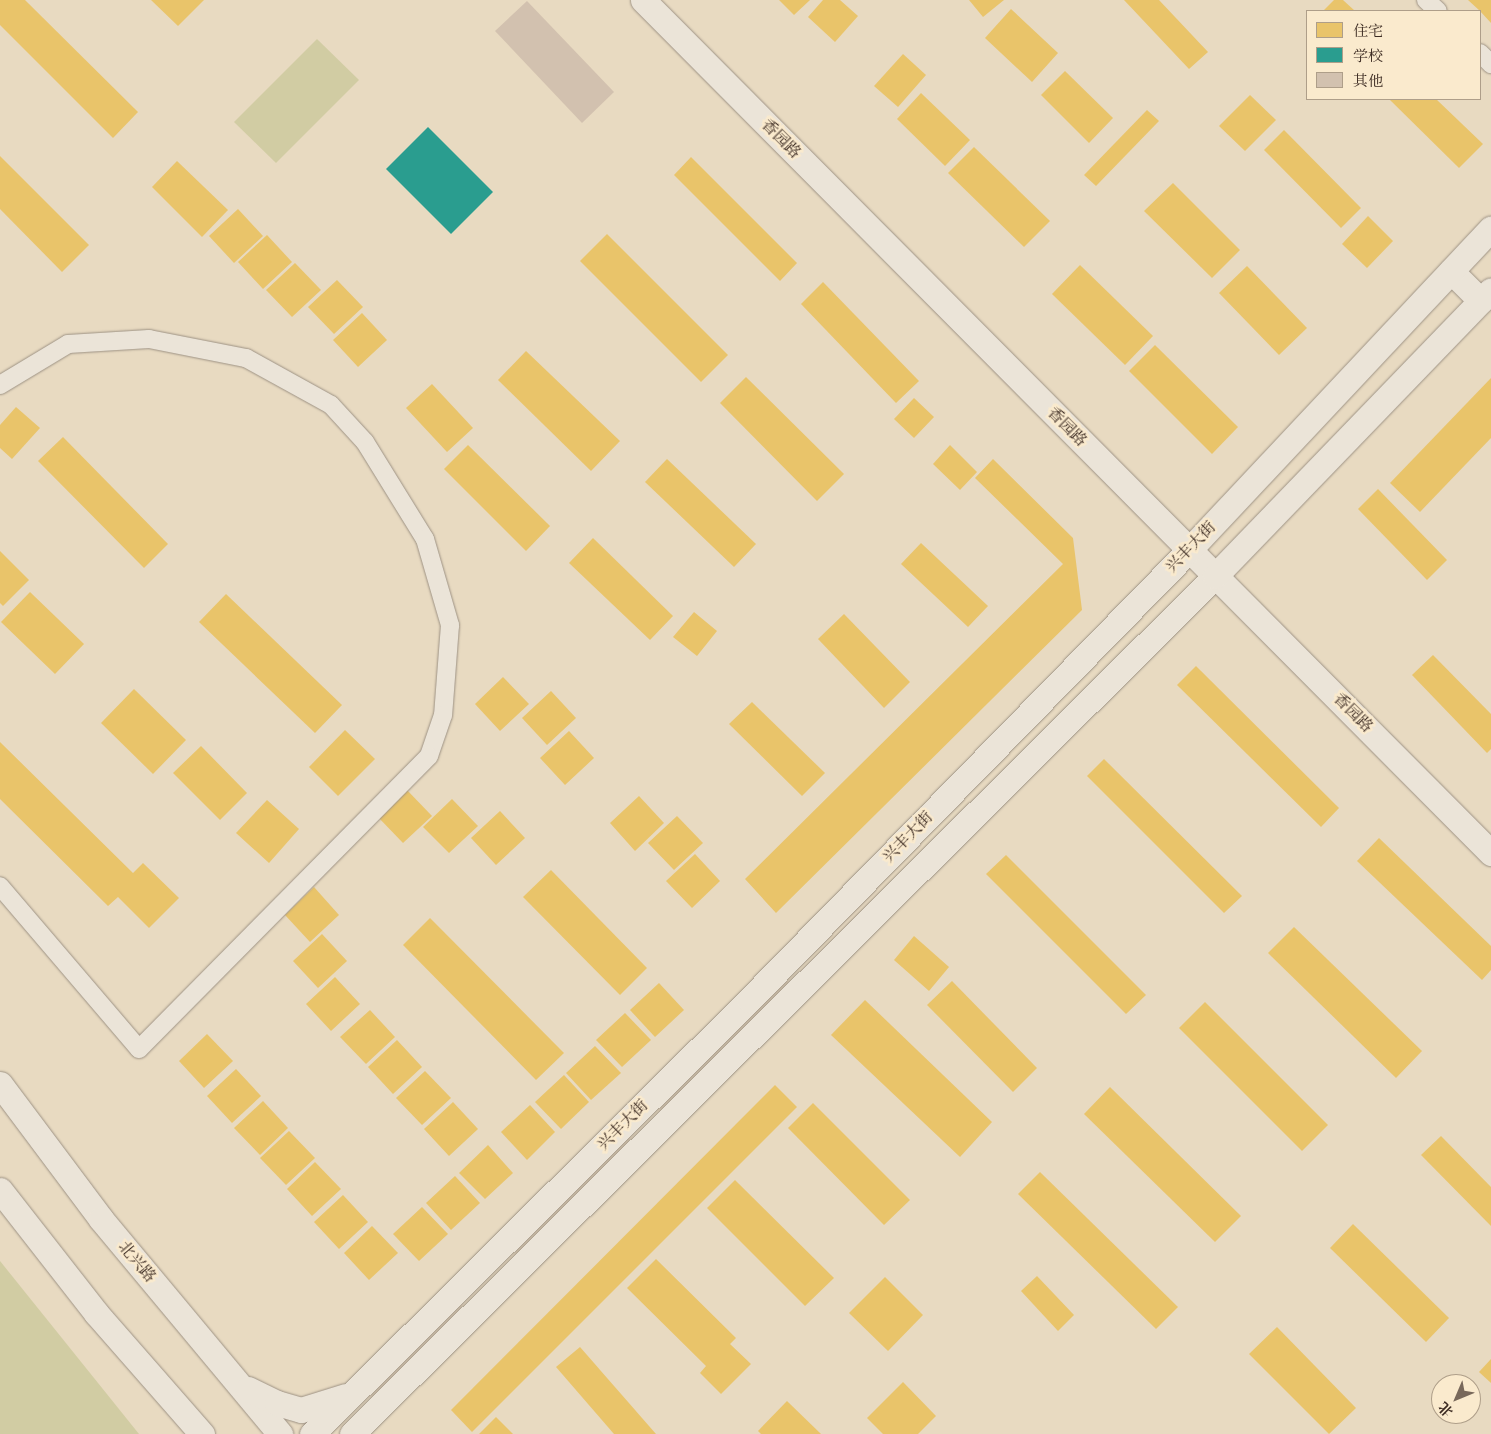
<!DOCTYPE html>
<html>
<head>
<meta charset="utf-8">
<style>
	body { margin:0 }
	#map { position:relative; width:1491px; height:1434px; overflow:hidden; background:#e8dac1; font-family:"IM FELL French Canon","Noto Serif SC",serif }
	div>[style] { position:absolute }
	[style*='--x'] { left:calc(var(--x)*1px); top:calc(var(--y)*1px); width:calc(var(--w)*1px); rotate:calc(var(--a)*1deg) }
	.green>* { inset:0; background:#d1cca3 }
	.homes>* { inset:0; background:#e9c46a }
	.schools>* { inset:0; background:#2a9d8f }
	.building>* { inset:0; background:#d2c1af }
	.roads { filter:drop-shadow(0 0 1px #9d9284) drop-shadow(0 0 1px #9d9284) }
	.street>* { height:18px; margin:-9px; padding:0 9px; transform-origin:9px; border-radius:9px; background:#ebe4d8 }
	.secondary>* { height:25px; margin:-12.5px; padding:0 12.5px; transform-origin:12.5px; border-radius:12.5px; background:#ebe4d8 }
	span { translate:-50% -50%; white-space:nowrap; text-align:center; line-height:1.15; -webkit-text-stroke:5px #faeacd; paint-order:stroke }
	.street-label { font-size:16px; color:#3c2b22 }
	.legend { position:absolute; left:1306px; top:10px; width:175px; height:90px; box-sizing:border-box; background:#faeacd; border:1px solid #ae9e89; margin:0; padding:6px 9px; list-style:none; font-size:15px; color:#3c2b22 }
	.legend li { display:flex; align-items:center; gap:10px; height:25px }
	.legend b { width:25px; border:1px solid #ae9e89 }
	.north { position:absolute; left:1431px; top:1374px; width:50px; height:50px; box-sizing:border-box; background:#faeacd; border:1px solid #ae9e89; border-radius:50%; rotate:225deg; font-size:14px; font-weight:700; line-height:20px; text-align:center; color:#3c2b22 }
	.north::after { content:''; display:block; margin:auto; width:18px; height:22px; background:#78685a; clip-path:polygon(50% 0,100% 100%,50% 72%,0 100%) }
</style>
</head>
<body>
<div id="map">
	<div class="green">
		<i style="clip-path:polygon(317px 39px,359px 80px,276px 163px,234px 122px)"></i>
		<i style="clip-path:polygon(0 1261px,139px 1434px,0 1434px)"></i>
	</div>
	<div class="homes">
		<i style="clip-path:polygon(0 0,25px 0,138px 112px,113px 138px,0 25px)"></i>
		<i style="clip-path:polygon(151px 0,204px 0,178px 26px)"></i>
		<i style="clip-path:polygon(779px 0,810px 0,794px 15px)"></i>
		<i style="clip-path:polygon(823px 0,840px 0,858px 16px,835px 42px,808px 17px)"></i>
		<i style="clip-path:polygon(969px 0,1004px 0,983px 17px)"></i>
		<i style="clip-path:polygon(1124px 0,1159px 0,1208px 52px,1189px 69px)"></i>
		<i style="clip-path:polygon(1334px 0,1343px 0,1355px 11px,1323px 11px)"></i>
		<i style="clip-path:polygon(1468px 0,1491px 0,1491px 23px,1480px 11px)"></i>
		<i style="clip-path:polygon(1011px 9px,1058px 53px,1032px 82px,985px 38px)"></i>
		<i style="clip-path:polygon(903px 54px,926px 75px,898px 107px,874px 86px)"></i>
		<i style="clip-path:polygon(1065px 71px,1113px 118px,1089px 143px,1041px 95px)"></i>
		<i style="clip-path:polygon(921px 93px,970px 140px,945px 166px,897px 119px)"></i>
		<i style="clip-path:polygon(1250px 95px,1276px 120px,1245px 151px,1219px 126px)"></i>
		<i style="clip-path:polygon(1389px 99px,1436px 99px,1483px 144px,1459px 168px)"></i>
		<i style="clip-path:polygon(1147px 110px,1159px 121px,1096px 186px,1084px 175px)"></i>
		<i style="clip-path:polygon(1284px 130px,1361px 208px,1341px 228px,1264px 150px)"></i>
		<i style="clip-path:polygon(974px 147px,1050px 221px,1024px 247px,948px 173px)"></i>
		<i style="clip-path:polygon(0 156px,89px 245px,62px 272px,0 209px)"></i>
		<i style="clip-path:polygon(691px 157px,797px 263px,780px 281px,674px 175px)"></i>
		<i style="clip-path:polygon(177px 161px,228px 210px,202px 237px,152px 187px)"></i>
		<i style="clip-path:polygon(1173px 183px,1240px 250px,1212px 278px,1144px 211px)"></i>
		<i style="clip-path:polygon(238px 209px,263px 236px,234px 263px,209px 236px)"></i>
		<i style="clip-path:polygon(1368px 216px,1393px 241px,1367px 268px,1342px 244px)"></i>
		<i style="clip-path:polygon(607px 234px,728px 355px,701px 382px,580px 261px)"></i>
		<i style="clip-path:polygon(267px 235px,292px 262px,263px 289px,238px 262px)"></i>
		<i style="clip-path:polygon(295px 263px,321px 290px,292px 317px,266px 290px)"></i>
		<i style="clip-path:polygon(1080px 265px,1153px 336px,1125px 365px,1052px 294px)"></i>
		<i style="clip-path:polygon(1247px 266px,1307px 328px,1279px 355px,1219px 293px)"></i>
		<i style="clip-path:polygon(337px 280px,363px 307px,334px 334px,308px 307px)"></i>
		<i style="clip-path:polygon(823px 282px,919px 381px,896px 403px,801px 304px)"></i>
		<i style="clip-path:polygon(362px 313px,387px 340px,358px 367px,333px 340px)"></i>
		<i style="clip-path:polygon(1155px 345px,1238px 427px,1212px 454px,1129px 371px)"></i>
		<i style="clip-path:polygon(526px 351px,620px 441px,591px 471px,498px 380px)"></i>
		<i style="clip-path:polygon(746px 377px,844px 474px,817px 501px,720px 403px)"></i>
		<i style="clip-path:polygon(1491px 378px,1491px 438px,1420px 512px,1390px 483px)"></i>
		<i style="clip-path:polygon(432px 384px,473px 428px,447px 452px,406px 408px)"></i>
		<i style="clip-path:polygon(914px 398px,934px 417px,914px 438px,894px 419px)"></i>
		<i style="clip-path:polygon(16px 407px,40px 428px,12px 459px,0 448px,0 425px)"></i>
		<i style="clip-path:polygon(63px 437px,168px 544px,144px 568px,38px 461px)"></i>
		<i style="clip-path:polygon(468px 445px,550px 526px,526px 551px,444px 469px)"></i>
		<i style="clip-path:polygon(950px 445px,977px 472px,960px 490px,933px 464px)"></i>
		<i style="clip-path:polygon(667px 459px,756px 544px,734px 567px,645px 482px)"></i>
		<i style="clip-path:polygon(993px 459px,1073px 538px,1082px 610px,776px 913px,745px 879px,1063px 564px,975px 478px)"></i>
		<i style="clip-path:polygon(1378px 489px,1447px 560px,1427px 580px,1358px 509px)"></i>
		<i style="clip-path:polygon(593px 538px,673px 616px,650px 640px,569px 563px)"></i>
		<i style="clip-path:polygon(921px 543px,988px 606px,968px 627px,901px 564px)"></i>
		<i style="clip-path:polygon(0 551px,29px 580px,3px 606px,0 603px)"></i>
		<i style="clip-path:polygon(30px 592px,84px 644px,55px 674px,1px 622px)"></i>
		<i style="clip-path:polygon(226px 594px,342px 705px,315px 733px,199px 622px)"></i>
		<i style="clip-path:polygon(694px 612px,717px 631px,697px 656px,673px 637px)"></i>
		<i style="clip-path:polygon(844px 614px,910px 682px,884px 708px,818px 639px)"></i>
		<i style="clip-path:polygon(1433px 655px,1491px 714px,1491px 749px,1487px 753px,1412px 675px)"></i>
		<i style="clip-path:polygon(1196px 666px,1339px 808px,1321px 827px,1177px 685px)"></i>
		<i style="clip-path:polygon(503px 677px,529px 704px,500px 731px,475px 704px)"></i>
		<i style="clip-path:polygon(134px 689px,186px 740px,153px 774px,101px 723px)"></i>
		<i style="clip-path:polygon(551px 691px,576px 718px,547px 745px,522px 718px)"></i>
		<i style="clip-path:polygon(752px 702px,825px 773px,802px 796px,729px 724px)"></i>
		<i style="clip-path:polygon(345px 730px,375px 759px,338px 796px,309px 767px)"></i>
		<i style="clip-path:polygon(569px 731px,594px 758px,565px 785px,540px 758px)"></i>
		<i style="clip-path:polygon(0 742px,133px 873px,143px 863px,179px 898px,149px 928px,118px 897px,108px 906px,0 799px)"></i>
		<i style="clip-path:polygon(201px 746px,247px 793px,220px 820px,173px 773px)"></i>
		<i style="clip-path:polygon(1104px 759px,1242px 896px,1224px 913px,1087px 776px)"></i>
		<i style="clip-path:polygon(406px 789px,432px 816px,403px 843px,377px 816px)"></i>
		<i style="clip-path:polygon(639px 796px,664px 823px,635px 851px,610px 823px)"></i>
		<i style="clip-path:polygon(452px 799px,478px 826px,449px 853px,423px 827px)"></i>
		<i style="clip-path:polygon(267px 800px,299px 829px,269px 863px,236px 833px)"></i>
		<i style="clip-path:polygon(500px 811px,525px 838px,496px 865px,471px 838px)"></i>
		<i style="clip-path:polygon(677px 816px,703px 843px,674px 870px,648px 843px)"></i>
		<i style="clip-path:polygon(1379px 838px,1491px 946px,1491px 970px,1482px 980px,1357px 861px)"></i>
		<i style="clip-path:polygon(695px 854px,720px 881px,692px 908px,666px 881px)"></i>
		<i style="clip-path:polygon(1006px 855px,1146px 995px,1126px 1014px,986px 874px)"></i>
		<i style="clip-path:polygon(551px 870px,647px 968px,620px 995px,523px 897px)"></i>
		<i style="clip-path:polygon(314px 887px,339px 915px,310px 942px,285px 915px)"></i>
		<i style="clip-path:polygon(430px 918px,564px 1053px,536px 1080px,403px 945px)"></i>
		<i style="clip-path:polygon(1294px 927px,1422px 1051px,1396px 1078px,1268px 953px)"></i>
		<i style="clip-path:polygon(322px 934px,347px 961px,318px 988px,293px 961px)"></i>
		<i style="clip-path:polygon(914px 936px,949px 967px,929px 991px,894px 960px)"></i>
		<i style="clip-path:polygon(335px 977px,360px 1004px,331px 1031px,306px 1004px)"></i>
		<i style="clip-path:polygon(952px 981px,1037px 1068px,1013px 1092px,927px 1005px)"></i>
		<i style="clip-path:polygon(659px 983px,684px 1010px,655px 1037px,630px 1010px)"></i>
		<i style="clip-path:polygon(865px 1000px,992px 1122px,960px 1157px,831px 1035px)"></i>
		<i style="clip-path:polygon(1205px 1002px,1328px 1125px,1302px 1151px,1179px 1028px)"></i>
		<i style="clip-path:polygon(370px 1010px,395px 1037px,366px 1064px,340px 1037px)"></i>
		<i style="clip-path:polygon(625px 1013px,651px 1040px,622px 1067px,596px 1040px)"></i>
		<i style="clip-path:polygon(207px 1034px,233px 1061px,204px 1088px,179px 1061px)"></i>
		<i style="clip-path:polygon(397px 1040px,422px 1067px,393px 1094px,368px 1067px)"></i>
		<i style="clip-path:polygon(595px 1046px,621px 1073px,591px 1100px,566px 1073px)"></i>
		<i style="clip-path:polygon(236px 1069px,261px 1096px,232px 1123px,207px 1096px)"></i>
		<i style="clip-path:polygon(425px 1071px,451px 1098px,422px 1125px,396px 1098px)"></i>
		<i style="clip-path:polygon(564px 1075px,589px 1102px,561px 1129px,535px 1102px)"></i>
		<i style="clip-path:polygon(775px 1085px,797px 1107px,472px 1432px,451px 1410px)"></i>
		<i style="clip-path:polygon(1110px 1087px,1241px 1216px,1215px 1242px,1084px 1114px)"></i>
		<i style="clip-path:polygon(263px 1101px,288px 1128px,260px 1155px,234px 1128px)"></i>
		<i style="clip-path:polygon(453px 1102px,478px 1129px,449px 1156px,424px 1129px)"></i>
		<i style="clip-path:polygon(813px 1103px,910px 1200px,884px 1225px,788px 1128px)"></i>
		<i style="clip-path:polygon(530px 1105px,555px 1132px,527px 1160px,501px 1132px)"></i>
		<i style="clip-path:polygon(289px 1131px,315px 1158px,286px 1185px,260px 1158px)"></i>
		<i style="clip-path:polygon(1441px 1136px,1491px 1187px,1491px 1226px,1421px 1155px)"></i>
		<i style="clip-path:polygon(488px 1145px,513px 1173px,485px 1199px,459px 1173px)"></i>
		<i style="clip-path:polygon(315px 1162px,341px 1189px,312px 1216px,287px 1189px)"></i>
		<i style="clip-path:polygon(1040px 1172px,1178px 1307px,1156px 1329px,1018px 1194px)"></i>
		<i style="clip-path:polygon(455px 1176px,480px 1203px,451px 1230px,426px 1203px)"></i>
		<i style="clip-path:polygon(735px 1180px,834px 1278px,805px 1306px,707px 1208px)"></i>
		<i style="clip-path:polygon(343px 1195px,368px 1222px,339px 1249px,314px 1222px)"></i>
		<i style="clip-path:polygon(422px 1207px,448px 1234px,419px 1261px,393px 1234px)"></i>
		<i style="clip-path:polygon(1353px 1224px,1449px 1318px,1426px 1342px,1330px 1248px)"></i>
		<i style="clip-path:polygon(372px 1226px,398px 1253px,369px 1280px,344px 1253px)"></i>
		<i style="clip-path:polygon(656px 1259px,736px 1338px,730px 1344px,751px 1364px,721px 1394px,700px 1373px,706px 1366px,627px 1288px)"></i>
		<i style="clip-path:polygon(1037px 1276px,1074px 1315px,1058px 1331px,1021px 1291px)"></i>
		<i style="clip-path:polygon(885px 1277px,923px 1315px,888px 1351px,849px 1313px)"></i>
		<i style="clip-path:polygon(1277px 1327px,1356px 1408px,1329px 1434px,1249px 1354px)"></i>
		<i style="clip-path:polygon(580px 1347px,656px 1434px,614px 1434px,556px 1367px)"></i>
		<i style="clip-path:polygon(1491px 1359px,1491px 1383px,1479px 1372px)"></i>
		<i style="clip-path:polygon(903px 1382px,936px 1416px,918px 1434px,883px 1434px,867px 1418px)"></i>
		<i style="clip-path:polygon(787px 1401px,821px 1434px,761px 1434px,758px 1431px)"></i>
		<i style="clip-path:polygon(496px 1417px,513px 1434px,479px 1434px)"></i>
	</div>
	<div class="schools">
		<i style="clip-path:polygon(428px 127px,493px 192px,451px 234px,386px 169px)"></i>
	</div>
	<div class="building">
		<i style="clip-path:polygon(527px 1px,614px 92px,582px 123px,495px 31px)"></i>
	</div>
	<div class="roads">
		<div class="street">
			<i style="--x:1426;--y:0;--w:16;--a:43"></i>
			<i style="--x:1480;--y:53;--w:16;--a:45"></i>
			<i style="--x:0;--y:385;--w:79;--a:-31.1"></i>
			<i style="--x:68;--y:344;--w:81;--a:-3.5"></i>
			<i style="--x:149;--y:339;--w:99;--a:11.1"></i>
			<i style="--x:246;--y:358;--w:97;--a:28.9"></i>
			<i style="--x:331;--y:405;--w:50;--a:47.4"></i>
			<i style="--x:365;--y:442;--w:114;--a:58.3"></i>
			<i style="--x:425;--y:539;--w:90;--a:73.8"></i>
			<i style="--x:450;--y:625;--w:90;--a:94.4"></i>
			<i style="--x:443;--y:715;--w:43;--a:108.9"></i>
			<i style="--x:429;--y:756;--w:412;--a:134.7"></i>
			<i style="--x:139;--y:1049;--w:214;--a:-130.5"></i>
		</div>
		<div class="secondary">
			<i style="--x:643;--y:0;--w:1203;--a:45.17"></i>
			<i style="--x:1451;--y:271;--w:42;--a:45"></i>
			<i style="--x:0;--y:1084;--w:169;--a:53.2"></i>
			<i style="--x:101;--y:1219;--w:280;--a:50.2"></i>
			<i style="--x:0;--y:1190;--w:156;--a:52"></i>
			<i style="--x:96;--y:1313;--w:161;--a:48.8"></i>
			<i style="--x:248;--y:1389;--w:32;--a:26"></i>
			<i style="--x:277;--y:1403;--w:25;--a:16"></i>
			<i style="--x:301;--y:1410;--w:47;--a:-17.3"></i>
			<i style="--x:312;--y:1434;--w:616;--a:-44.8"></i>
			<i style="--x:749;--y:1000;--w:629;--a:-45.64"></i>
			<i style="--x:1189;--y:550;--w:441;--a:-46.8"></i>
			<i style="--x:352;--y:1434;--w:1217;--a:-44.83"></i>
			<i style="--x:1215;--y:576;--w:397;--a:-46"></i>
		</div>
	</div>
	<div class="street-label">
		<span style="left:781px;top:139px;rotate:45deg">香园路</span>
		<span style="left:1067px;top:427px;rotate:45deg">香园路</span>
		<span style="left:1191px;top:547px;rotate:-46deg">兴丰大街</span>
		<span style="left:1353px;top:713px;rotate:45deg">香园路</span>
		<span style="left:908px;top:837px;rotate:-46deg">兴丰大街</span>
		<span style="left:623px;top:1125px;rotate:-45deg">兴丰大街</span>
		<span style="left:137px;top:1262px;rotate:50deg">北兴路</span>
	</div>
	<ul class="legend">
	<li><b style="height:14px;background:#e9c46a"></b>住宅</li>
	<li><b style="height:14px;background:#2a9d8f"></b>学校</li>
	<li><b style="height:14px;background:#d2c1af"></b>其他</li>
	</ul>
	<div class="north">北</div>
</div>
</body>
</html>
